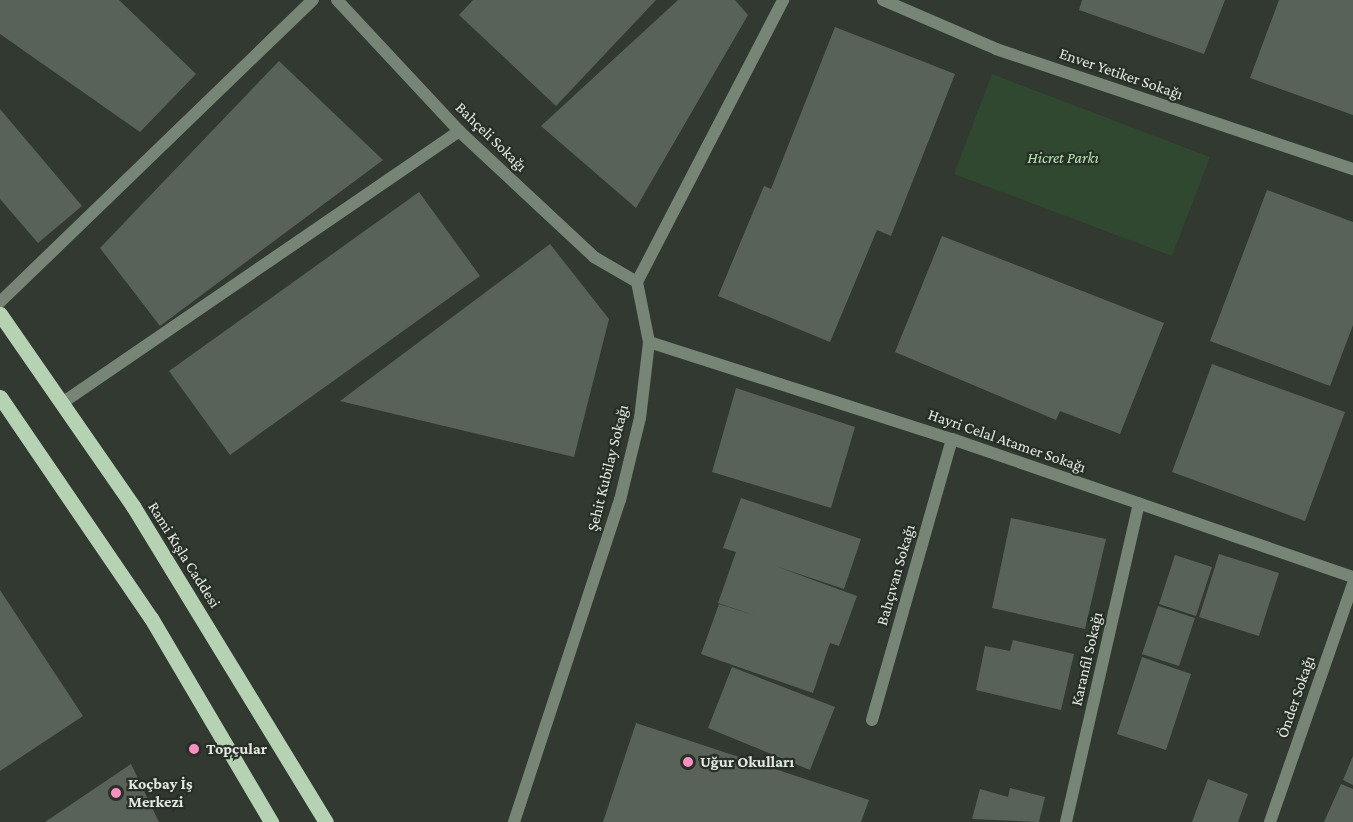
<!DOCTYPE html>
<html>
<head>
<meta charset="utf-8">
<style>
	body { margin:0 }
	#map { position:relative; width:1353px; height:822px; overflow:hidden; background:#313930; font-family:"Crimson Pro",serif }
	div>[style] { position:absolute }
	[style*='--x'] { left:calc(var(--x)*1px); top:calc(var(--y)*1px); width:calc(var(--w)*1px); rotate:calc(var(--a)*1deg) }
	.green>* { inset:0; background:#30482f }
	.building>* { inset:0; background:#596259 }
	.lane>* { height:12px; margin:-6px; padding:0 6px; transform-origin:6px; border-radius:6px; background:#768575 }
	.street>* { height:12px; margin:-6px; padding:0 6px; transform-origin:6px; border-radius:6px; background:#768575 }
	.primary>* { height:15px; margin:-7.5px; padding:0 7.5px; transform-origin:7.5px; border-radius:7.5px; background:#b5d3b3 }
	.dots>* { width:16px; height:16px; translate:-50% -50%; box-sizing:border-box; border:3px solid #272f26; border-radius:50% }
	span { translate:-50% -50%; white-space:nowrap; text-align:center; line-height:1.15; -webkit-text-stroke:4.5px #272f26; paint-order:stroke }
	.street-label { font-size:16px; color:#e4e9e3 }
	.park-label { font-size:16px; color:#b2e8af; font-style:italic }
	.poi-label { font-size:16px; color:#e4e9e3; font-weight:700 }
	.left { translate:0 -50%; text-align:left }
</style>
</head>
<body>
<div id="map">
	<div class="green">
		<i style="clip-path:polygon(992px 74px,1210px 157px,1172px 256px,954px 174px)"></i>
	</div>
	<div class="building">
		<i style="clip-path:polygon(0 0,119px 0,196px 74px,140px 132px,0 34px)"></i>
		<i style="clip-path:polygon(473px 0,656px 0,556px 106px,459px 15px)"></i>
		<i style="clip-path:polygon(678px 0,735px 0,748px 15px,636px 208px,541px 126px)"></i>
		<i style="clip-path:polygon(1082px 0,1225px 0,1204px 54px,1079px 10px)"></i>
		<i style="clip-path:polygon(1279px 0,1353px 0,1353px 115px,1250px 78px)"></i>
		<i style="clip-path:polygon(835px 27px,955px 74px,891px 236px,877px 230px,830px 342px,718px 296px,764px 186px,771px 189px)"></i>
		<i style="clip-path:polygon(279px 61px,383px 160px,160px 326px,100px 248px)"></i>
		<i style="clip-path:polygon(0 109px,82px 206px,38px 243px,0 199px)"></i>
		<i style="clip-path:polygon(1267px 190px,1353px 222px,1353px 325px,1330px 386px,1210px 341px)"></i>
		<i style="clip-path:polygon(419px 192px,480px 276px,230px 455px,169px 371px)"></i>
		<i style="clip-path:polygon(942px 236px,1164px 323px,1120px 434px,1060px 411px,1056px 420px,895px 352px)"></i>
		<i style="clip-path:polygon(550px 244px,609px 319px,574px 457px,340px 401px)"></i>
		<i style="clip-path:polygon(1212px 364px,1345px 412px,1305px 521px,1172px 472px)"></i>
		<i style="clip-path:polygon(736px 388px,855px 427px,831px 508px,712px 472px)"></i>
		<i style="clip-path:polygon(741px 498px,861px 539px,844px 589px,775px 566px,857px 596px,839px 646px,830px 643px,813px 693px,701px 654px,719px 604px,756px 616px,718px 603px,736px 552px,723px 548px)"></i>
		<i style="clip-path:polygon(1011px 518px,1106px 539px,1085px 629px,992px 608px)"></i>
		<i style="clip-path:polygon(1219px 554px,1279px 573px,1259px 636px,1199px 617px)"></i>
		<i style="clip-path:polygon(1175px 555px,1212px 567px,1196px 616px,1159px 604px)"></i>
		<i style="clip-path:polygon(0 590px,83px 716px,0 771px)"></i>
		<i style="clip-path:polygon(1158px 606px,1195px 618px,1179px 666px,1142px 654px)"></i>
		<i style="clip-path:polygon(1013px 640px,1074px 654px,1061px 710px,976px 690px,985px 646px,1010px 651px)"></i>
		<i style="clip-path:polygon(1142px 657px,1191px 674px,1166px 750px,1117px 734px)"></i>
		<i style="clip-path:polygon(732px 667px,835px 707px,810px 770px,708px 728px)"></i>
		<i style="clip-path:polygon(636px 723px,869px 800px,861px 822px,603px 822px)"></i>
		<i style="clip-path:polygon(1353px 756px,1353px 785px,1343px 780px)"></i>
		<i style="clip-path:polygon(131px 764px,159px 822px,45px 822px)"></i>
		<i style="clip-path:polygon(1208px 779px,1248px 794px,1238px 822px,1192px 822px)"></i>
		<i style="clip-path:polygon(1341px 784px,1353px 789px,1353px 822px,1324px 822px)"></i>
		<i style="clip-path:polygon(1010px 788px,1045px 797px,1039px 822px,972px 819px,980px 789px,1008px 797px)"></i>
	</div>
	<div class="lane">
		<i style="--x:0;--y:302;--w:435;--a:-44"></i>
	</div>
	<div class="street">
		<i style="--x:337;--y:0;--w:179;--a:47"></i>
		<i style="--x:459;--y:131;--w:185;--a:43"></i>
		<i style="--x:594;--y:257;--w:50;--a:30.2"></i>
		<i style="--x:883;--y:0;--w:123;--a:23.4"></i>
		<i style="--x:996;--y:49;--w:377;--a:18.6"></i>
		<i style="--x:649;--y:342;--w:318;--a:17.8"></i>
		<i style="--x:952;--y:439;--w:424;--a:19"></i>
		<i style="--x:65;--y:401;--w:478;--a:-34.4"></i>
		<i style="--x:872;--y:720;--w:292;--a:-74.1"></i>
		<i style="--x:514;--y:822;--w:339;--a:-71.8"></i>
		<i style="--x:620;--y:500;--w:84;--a:-76.3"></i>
		<i style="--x:640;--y:418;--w:77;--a:-83.2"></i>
		<i style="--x:649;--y:342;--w:61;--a:-101.3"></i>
		<i style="--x:637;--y:282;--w:318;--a:-62.6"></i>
		<i style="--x:1066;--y:822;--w:327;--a:-77.1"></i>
		<i style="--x:1270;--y:822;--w:252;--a:-70.8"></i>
	</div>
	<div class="primary">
		<i style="--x:0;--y:314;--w:234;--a:55.3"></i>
		<i style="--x:133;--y:506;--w:370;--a:58.6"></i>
		<i style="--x:0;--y:397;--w:268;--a:55.7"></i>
		<i style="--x:151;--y:618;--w:237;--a:59.5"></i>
	</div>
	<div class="dots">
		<i style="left:194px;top:749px;background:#fd8ebf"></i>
		<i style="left:688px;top:762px;background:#fd8ebf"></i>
		<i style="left:116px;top:793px;background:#fd8ebf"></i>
	</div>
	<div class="street-label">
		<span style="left:1121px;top:74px;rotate:19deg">Enver Yetiker Sokağı</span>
		<span style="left:491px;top:137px;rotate:44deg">Bahçeli Sokağı</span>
		<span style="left:1007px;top:441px;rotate:19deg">Hayri Celal Atamer Sokağı</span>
		<span style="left:608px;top:468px;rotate:-76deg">Şehit Kubilay Sokağı</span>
		<span style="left:184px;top:555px;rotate:58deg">Rami Kışla Caddesi</span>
		<span style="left:896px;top:575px;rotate:-74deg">Bahçıvan Sokağı</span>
		<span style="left:1087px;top:659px;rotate:-77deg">Karanfil Sokağı</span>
		<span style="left:1296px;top:697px;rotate:-71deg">Önder Sokağı</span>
	</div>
	<div class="park-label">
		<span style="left:1063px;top:158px">Hicret Parkı</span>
	</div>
	<div class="poi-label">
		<span class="left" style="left:206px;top:749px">Topçular</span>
		<span class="left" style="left:700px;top:762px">Uğur Okulları</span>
		<span class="left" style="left:128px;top:793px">Koçbay İş<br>Merkezi</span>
	</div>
</div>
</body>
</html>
